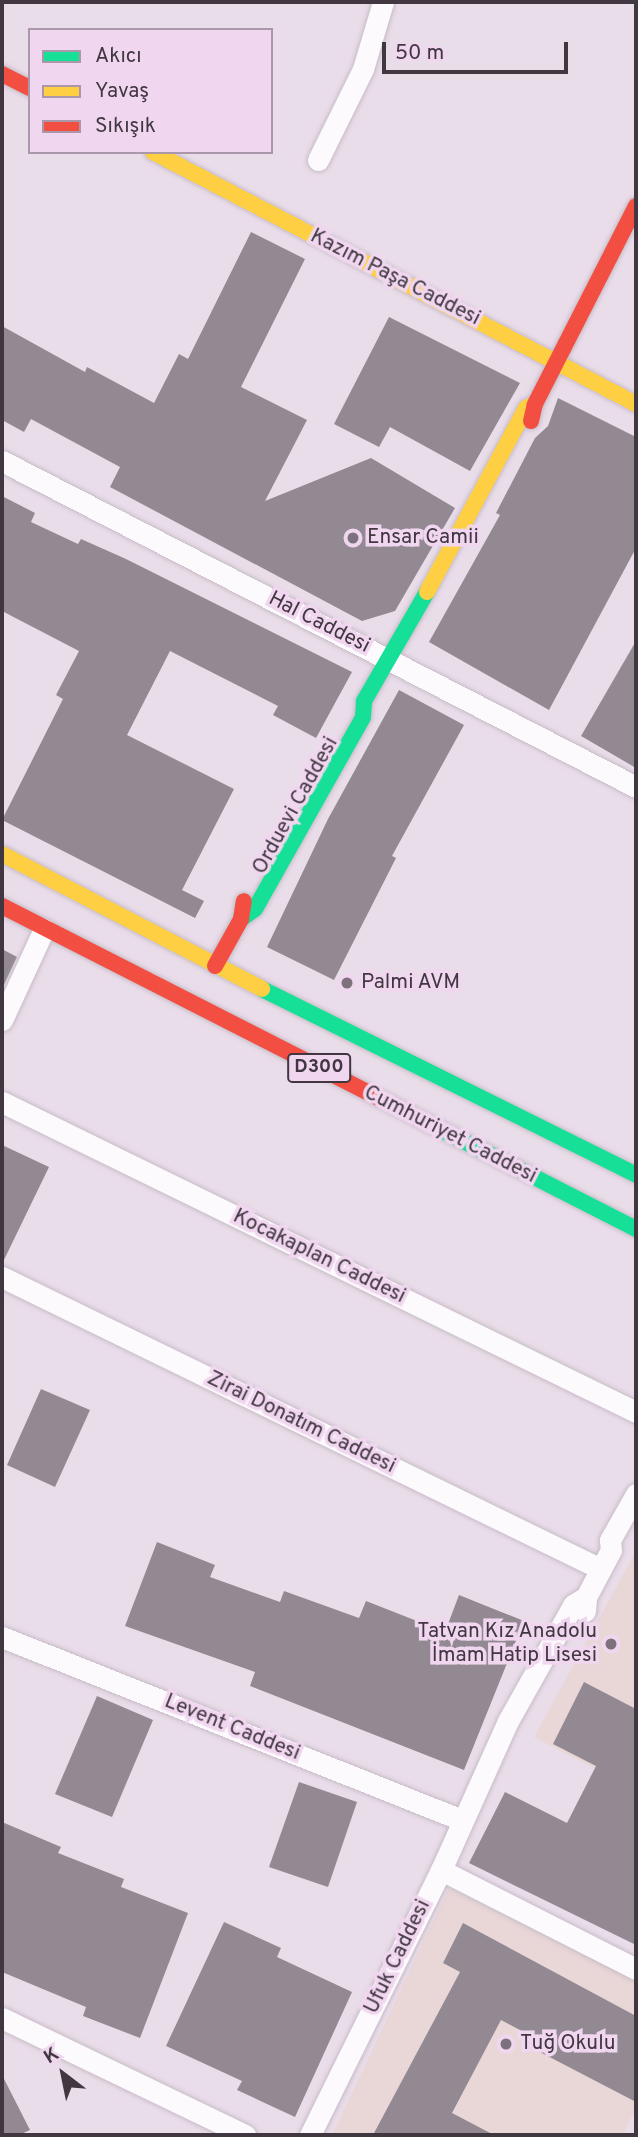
<!DOCTYPE html>
<html>
<head>
<meta charset="utf-8">
<style>
	body { margin:0 }
	#map { position:relative; width:638px; height:2137px; overflow:hidden; background:#eaddea; font-family:Overpass,sans-serif }
	div>[style] { position:absolute }
	[style*='--x'] { left:calc(var(--x)*1px); top:calc(var(--y)*1px); width:calc(var(--w)*1px); rotate:calc(var(--a)*1deg) }
	.education>* { inset:0; background:#e9d6d7 }
	.building>* { inset:0; background:#928992 }
	.roads { filter:drop-shadow(0 0 2px #c6bcc6) drop-shadow(0 0 2px #c6bcc6) }
	.street>* { height:21px; margin:-10.5px; padding:0 10.5px; transform-origin:10.5px; border-radius:10.5px; background:#fcfafc }
	.fast>* { height:16px; margin:-8px; padding:0 8px; transform-origin:8px; border-radius:8px; background:#16e098 }
	.slow>* { height:16px; margin:-8px; padding:0 8px; transform-origin:8px; border-radius:8px; background:#ffcf43 }
	.jam>* { height:16px; margin:-8px; padding:0 8px; transform-origin:8px; border-radius:8px; background:#f24e42 }
	.dots>* { width:19px; height:19px; translate:-50% -50%; box-sizing:border-box; border:4px solid #f0d7ef; border-radius:50% }
	span { translate:-50% -50%; white-space:nowrap; text-align:center; line-height:1.15; -webkit-text-stroke:7px #f0d7ef; paint-order:stroke }
	.shield-label span { padding:2px 5px; background:#f0d7ef; border:2px solid; border-radius:5px; -webkit-text-stroke-width:0 }
	.shield-label { font-size:19px; color:#413741; font-weight:700 }
	.street-label { font-size:21px; color:#413741 }
	.poi-label { font-size:21px; color:#413741 }
	.left { translate:0 -50%; text-align:left }
	.right { translate:-100% -50%; text-align:right }
	.frame { position:absolute; inset:0; border:4px solid #413741; pointer-events:none }
	.legend { position:absolute; left:28px; top:28px; width:245px; height:126px; box-sizing:border-box; background:#f0d7ef; border:2px solid #aa97a9; margin:0; padding:9px 12px; list-style:none; font-size:21px; color:#413741 }
	.legend li { display:flex; align-items:center; gap:14px; height:35px }
	.legend b { width:35px; border:2px solid #aa97a9 }
	.north { position:absolute; left:28px; top:2039px; width:70px; height:70px; -webkit-text-stroke:5px #f0d7ef; paint-order:stroke; rotate:328deg; font-size:19px; font-weight:700; line-height:28px; text-align:center; color:#413741 }
	.north::after { content:''; display:block; margin:auto; width:24px; height:32px; background:#413741; clip-path:polygon(50% 0,100% 100%,50% 72%,0 100%) }
	.scale { position:absolute; left:382px; top:42px; width:186px; height:32px; box-sizing:border-box; border:4px solid #413741; border-top:0; padding-left:9px; font-size:21px; line-height:24px; white-space:nowrap; color:#413741; -webkit-text-stroke:5px #f0d7ef; paint-order:stroke }
</style>
</head>
<body>
<div id="map">
	<div class="education">
		<i style="clip-path:polygon(636px 1551px,636px 1790px,534px 1737px)"></i>
		<i style="clip-path:polygon(449px 1888px,636px 1981px,636px 2108px,623px 2135px,332px 2135px)"></i>
	</div>
	<div class="building">
		<i style="clip-path:polygon(251px 232px,305px 259px,241px 387px,307px 420px,265px 501px,371px 458px,455px 508px,395px 611px,362px 621px,110px 487px,120px 467px,31px 419px,24px 432px,2px 420px,2px 326px,85px 372px,87px 367px,154px 403px,179px 354px,188px 359px)"></i>
		<i style="clip-path:polygon(389px 317px,520px 383px,470px 471px,390px 427px,379px 447px,334px 424px)"></i>
		<i style="clip-path:polygon(558px 398px,636px 437px,636px 548px,549px 710px,429px 642px,500px 515px,496px 513px,535px 438px,548px 426px)"></i>
		<i style="clip-path:polygon(2px 496px,35px 513px,31px 522px,78px 544px,81px 539px,126px 559px,352px 672px,316px 738px,273px 715px,278px 706px,170px 651px,127px 735px,234px 789px,182px 890px,204px 901px,195px 918px,2px 820px,63px 699px,56px 695px,79px 651px,2px 611px)"></i>
		<i style="clip-path:polygon(636px 641px,636px 768px,581px 736px)"></i>
		<i style="clip-path:polygon(399px 690px,464px 725px,392px 856px,396px 858px,334px 980px,267px 947px,328px 819px)"></i>
		<i style="clip-path:polygon(2px 949px,17px 957px,2px 989px)"></i>
		<i style="clip-path:polygon(2px 1145px,49px 1167px,2px 1264px)"></i>
		<i style="clip-path:polygon(41px 1389px,90px 1410px,55px 1487px,7px 1465px)"></i>
		<i style="clip-path:polygon(157px 1542px,215px 1565px,210px 1577px,280px 1602px,284px 1591px,359px 1618px,366px 1601px,445px 1632px,459px 1595px,524px 1621px,464px 1770px,250px 1686px,255px 1672px,125px 1626px)"></i>
		<i style="clip-path:polygon(584px 1682px,636px 1709px,636px 1945px,469px 1863px,505px 1792px,567px 1823px,596px 1766px,553px 1744px)"></i>
		<i style="clip-path:polygon(97px 1696px,153px 1720px,112px 1817px,55px 1794px)"></i>
		<i style="clip-path:polygon(299px 1782px,357px 1802px,328px 1887px,269px 1867px)"></i>
		<i style="clip-path:polygon(2px 1822px,61px 1847px,58px 1853px,124px 1879px,121px 1887px,188px 1913px,140px 2038px,83px 2016px,86px 2007px,2px 1972px)"></i>
		<i style="clip-path:polygon(224px 1922px,281px 1948px,277px 1957px,352px 1992px,295px 2117px,237px 2090px,242px 2081px,166px 2046px)"></i>
		<i style="clip-path:polygon(463px 1923px,636px 2016px,636px 2102px,538px 2051px,543px 2042px,501px 2020px,452px 2113px,494px 2135px,373px 2135px,460px 1972px,443px 1963px)"></i>
		<i style="clip-path:polygon(2px 2075px,30px 2130px,19px 2135px,2px 2135px)"></i>
	</div>
	<div class="roads">
		<div class="street">
			<i style="--x:318;--y:160;--w:102;--a:-63.7"></i>
			<i style="--x:363;--y:69;--w:70;--a:-73.4"></i>
			<i style="--x:2;--y:461;--w:713;--a:27.21"></i>
			<i style="--x:2;--y:1020;--w:100;--a:-65.2"></i>
			<i style="--x:2;--y:1102;--w:706;--a:26.06"></i>
			<i style="--x:2;--y:1277;--w:666;--a:25.99"></i>
			<i style="--x:585;--y:1611;--w:14;--a:-86"></i>
			<i style="--x:586;--y:1597;--w:53;--a:-62"></i>
			<i style="--x:611;--y:1550;--w:10;--a:-96"></i>
			<i style="--x:610;--y:1540;--w:53;--a:-60.5"></i>
			<i style="--x:2;--y:1637;--w:496;--a:21.7"></i>
			<i style="--x:441;--y:1870;--w:219;--a:26.9"></i>
			<i style="--x:2;--y:2018;--w:270;--a:25.7"></i>
			<i style="--x:310;--y:2135;--w:296;--a:-63.7"></i>
			<i style="--x:441;--y:1870;--w:163;--a:-65.8"></i>
			<i style="--x:508;--y:1721;--w:133;--a:-60.7"></i>
			<i style="--x:573;--y:1605;--w:15;--a:-32"></i>
		</div>
		<div class="fast">
			<i style="--x:241;--y:919;--w:17;--a:-36"></i>
			<i style="--x:255;--y:909;--w:220;--a:-60.6"></i>
			<i style="--x:363;--y:717;--w:16;--a:-86"></i>
			<i style="--x:364;--y:701;--w:126;--a:-60"></i>
			<i style="--x:262;--y:989;--w:418;--a:26.4"></i>
			<i style="--x:438;--y:1128;--w:222;--a:27"></i>
		</div>
		<div class="slow">
			<i style="--x:153;--y:152;--w:545;--a:27.55"></i>
			<i style="--x:427;--y:592;--w:209;--a:-61.7"></i>
			<i style="--x:526;--y:408;--w:10;--a:-24"></i>
			<i style="--x:2;--y:854;--w:293;--a:27.4"></i>
		</div>
		<div class="jam">
			<i style="--x:2;--y:74;--w:31;--a:27"></i>
			<i style="--x:531;--y:421;--w:17;--a:-77"></i>
			<i style="--x:535;--y:404;--w:222;--a:-63"></i>
			<i style="--x:2;--y:906;--w:489;--a:27"></i>
			<i style="--x:215;--y:966;--w:54;--a:-61"></i>
			<i style="--x:241;--y:919;--w:18;--a:-81"></i>
		</div>
	</div>
	<div class="dots">
		<i style="left:353px;top:538px;background:#7c717c"></i>
		<i style="left:347px;top:983px;background:#7c717c"></i>
		<i style="left:611px;top:1644px;background:#7c717c"></i>
		<i style="left:506px;top:2044px;background:#7c717c"></i>
	</div>
	<div class="shield-label">
		<span style="left:319px;top:1068px">D300</span>
	</div>
	<div class="street-label">
		<span style="left:395px;top:278px;rotate:27deg">Kazım Paşa Caddesi</span>
		<span style="left:319px;top:623px;rotate:27deg">Hal Caddesi</span>
		<span style="left:296px;top:806px;rotate:-61deg">Orduevi Caddesi</span>
		<span style="left:450px;top:1135px;rotate:27deg">Cumhuriyet Caddesi</span>
		<span style="left:319px;top:1257px;rotate:26deg">Kocakaplan Caddesi</span>
		<span style="left:301px;top:1423px;rotate:26deg">Zirai Donatım Caddesi</span>
		<span style="left:232px;top:1728px;rotate:22deg">Levent Caddesi</span>
		<span style="left:398px;top:1957px;rotate:-64deg">Ufuk Caddesi</span>
	</div>
	<div class="poi-label">
		<span class="left" style="left:367px;top:538px">Ensar Camii</span>
		<span class="left" style="left:361px;top:983px">Palmi AVM</span>
		<span class="right" style="left:597px;top:1644px">Tatvan Kız Anadolu<br>İmam Hatip Lisesi</span>
		<span class="left" style="left:520px;top:2044px">Tuğ Okulu</span>
	</div>
	<div class="frame"></div>
	<ul class="legend">
	<li><b style="height:9px;background:#16e098"></b>Akıcı</li>
	<li><b style="height:9px;background:#ffcf43"></b>Yavaş</li>
	<li><b style="height:9px;background:#f24e42"></b>Sıkışık</li>
	</ul>
	<div class="north">K</div>
	<div class="scale">50 m</div>
</div>
</body>
</html>
